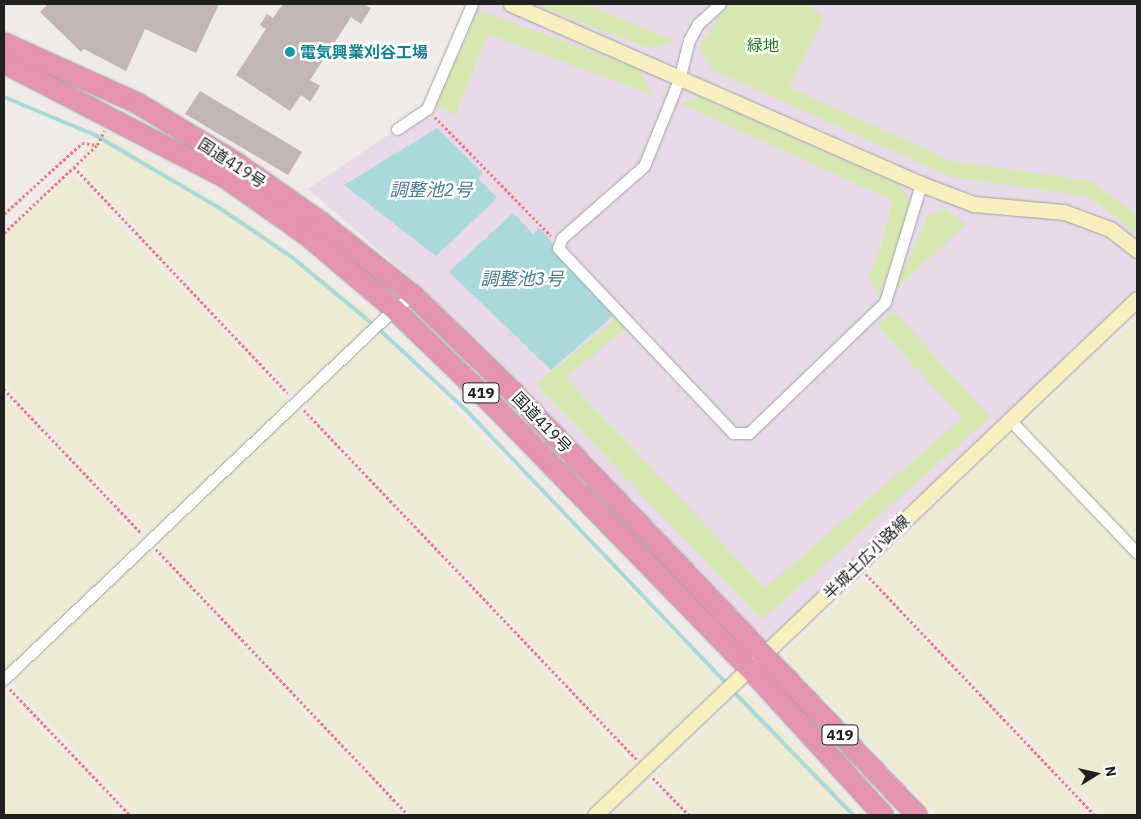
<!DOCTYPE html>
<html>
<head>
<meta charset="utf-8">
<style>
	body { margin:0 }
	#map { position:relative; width:1141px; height:819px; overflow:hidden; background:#f0ebe7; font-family:"IBM Plex Sans","Noto Sans JP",sans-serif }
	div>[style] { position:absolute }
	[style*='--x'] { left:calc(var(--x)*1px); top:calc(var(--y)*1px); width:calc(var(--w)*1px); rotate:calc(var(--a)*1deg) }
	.industrial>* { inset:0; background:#e9d9e9 }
	.farmland>* { inset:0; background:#eeebd3 }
	.grass>* { inset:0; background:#d5e8b0 }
	.water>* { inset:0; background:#aad9dc }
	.stream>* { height:4px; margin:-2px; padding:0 2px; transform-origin:2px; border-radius:2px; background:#aad9dc }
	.building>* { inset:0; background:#c1b6b3 }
	.path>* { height:2.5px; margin-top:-1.25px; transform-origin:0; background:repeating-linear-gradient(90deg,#f4747e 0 2.5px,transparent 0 5px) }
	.roads { filter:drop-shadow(0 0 1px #a1a1a1) drop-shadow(0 0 1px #a1a1a1) }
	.street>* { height:11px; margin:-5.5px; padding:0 5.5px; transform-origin:5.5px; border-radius:5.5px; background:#fff }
	.secondary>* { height:15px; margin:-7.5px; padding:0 7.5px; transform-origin:7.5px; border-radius:7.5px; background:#f7f0be }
	.highway>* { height:20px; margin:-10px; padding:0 10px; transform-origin:10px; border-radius:10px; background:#e493b0 }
	.dots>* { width:14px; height:14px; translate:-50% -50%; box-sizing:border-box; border:2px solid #fff; border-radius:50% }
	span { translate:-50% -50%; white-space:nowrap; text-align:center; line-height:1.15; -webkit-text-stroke:5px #fff; paint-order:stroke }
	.shield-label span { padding:1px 4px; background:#fff; border:1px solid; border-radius:4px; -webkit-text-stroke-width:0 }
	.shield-label { font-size:15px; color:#202020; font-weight:700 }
	.park-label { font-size:16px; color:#1b7b11 }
	.culture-label { font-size:16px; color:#0d838f; font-weight:700 }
	.left { translate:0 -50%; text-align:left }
	.street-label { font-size:16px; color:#202020 }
	.water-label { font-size:18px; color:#477c95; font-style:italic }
	.frame { position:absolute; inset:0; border:5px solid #202020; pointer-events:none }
	.north { position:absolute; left:1071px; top:749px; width:50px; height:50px; -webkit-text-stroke:4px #fff; paint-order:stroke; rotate:80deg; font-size:14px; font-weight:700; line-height:20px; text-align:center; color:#202020 }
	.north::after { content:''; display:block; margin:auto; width:18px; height:22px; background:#202020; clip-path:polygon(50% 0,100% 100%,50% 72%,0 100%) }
</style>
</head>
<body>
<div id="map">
	<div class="industrial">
		<i style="clip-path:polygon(472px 4px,1137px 4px,1137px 299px,764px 645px,425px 290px,308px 189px,427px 109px)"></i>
	</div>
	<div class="farmland">
		<i style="clip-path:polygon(106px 134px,248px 220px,376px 319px,300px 394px,295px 394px,83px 171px,82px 164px,101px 147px)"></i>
		<i style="clip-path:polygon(71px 175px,287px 399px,288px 404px,152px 534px,147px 533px,4px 382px,4px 238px)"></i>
		<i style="clip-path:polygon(1137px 318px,1137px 546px,1022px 425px)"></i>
		<i style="clip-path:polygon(378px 331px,721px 682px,645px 756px,638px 756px,306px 405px,305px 399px)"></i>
		<i style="clip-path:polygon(4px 396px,139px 538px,140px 546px,4px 673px)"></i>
		<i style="clip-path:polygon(293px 411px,298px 411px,632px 763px,633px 769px,584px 815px,414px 815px,158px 546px,158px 539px)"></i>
		<i style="clip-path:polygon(1016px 430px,1137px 558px,1137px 815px,1102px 815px,870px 571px)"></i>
		<i style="clip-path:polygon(148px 549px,401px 815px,137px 815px,9px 679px)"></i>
		<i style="clip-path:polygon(864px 578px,1089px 815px,936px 815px,787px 658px,787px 651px)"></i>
		<i style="clip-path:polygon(4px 691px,122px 815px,4px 815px)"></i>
		<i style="clip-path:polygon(742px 694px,747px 694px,861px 815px,695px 815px,656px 775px)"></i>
		<i style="clip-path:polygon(648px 781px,681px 815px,611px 815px)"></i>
	</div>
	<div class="grass">
		<i style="clip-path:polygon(533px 4px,585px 4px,675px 41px,651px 49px)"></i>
		<i style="clip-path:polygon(728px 4px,809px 4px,824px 19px,789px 87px,952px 161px,1092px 181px,1137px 215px,1137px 234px,1087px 196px,951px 177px,711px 69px,699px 47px)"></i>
		<i style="clip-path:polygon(479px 10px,639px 69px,653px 95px,488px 34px,455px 115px,436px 105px)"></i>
		<i style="clip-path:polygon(700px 97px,899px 185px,910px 200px,896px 253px,879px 296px,868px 276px,882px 245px,892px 200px,679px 103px)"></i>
		<i style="clip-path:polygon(944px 208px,966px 224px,895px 290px,927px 217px)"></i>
		<i style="clip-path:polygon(894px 311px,990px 417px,762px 620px,536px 384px,618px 317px,627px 327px,566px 378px,765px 588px,963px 418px,877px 326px)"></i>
	</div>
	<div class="water">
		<i style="clip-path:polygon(437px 128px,483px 173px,478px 178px,497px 198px,436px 256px,344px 185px)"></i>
		<i style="clip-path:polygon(513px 213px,533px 234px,539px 228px,616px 313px,551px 370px,449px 272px)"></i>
	</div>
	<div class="stream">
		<i style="--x:4;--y:97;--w:99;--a:22.7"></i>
		<i style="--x:95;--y:135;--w:146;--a:30.4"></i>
		<i style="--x:221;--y:209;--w:87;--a:34.2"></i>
		<i style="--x:293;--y:258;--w:116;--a:39.7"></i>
		<i style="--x:382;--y:332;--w:116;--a:42.9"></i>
		<i style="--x:467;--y:411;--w:377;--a:46.4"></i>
		<i style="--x:731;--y:689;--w:175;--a:45.9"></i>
	</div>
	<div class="building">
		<i style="clip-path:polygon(48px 4px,219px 4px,196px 53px,145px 29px,126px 71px,84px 49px,81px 52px,40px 12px)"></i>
		<i style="clip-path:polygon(283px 4px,364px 4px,371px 8px,361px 24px,351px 17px,310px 80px,320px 86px,310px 102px,301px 95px,290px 111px,236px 75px,266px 29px,260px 25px,267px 14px,273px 18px)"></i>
		<i style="clip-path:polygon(200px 91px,302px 152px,288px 175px,185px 114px)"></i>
	</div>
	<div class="path">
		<i style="--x:435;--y:117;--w:166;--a:45.7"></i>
		<i style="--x:74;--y:167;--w:311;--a:46.6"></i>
		<i style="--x:4;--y:214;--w:105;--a:-42.3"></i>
		<i style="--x:82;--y:143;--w:15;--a:8"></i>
		<i style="--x:4;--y:233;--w:128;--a:-43.4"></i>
		<i style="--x:97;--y:145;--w:16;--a:-63"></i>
		<i style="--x:4;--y:389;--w:200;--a:46.4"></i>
		<i style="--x:304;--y:410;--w:482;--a:46.4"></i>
		<i style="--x:156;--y:549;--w:366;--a:46.5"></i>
		<i style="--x:866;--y:574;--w:332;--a:46.5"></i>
		<i style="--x:10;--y:689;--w:174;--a:46.4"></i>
		<i style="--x:653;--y:778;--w:52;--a:45.8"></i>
	</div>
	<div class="roads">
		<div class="street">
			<i style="--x:720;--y:4;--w:30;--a:138"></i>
			<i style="--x:698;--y:24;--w:18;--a:119"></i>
			<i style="--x:689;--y:40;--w:38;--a:104"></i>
			<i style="--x:680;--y:77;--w:96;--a:112"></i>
			<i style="--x:644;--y:166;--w:109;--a:138.7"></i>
			<i style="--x:562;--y:238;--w:11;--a:112"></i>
			<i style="--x:558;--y:248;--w:255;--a:46.6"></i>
			<i style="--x:733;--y:433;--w:16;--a:0"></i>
			<i style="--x:749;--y:433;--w:189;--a:-43.9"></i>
			<i style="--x:885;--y:302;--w:123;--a:-73"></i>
			<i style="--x:397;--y:129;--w:36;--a:-34"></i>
			<i style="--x:427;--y:109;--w:114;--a:-66.8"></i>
			<i style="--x:1010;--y:420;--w:184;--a:46.3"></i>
			<i style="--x:4;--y:679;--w:538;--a:-43.49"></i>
			<i style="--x:394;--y:309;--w:24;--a:-36"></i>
		</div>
		<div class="secondary">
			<i style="--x:511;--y:4;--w:448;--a:23.7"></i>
			<i style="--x:921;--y:184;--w:57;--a:20.7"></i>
			<i style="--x:974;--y:204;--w:90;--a:5.1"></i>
			<i style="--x:1064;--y:212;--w:49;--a:20.3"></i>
			<i style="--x:1110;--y:229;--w:34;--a:38"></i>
			<i style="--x:595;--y:815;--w:748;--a:-43.59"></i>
		</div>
		<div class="highway">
			<i style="--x:4;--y:43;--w:146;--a:24.3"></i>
			<i style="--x:137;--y:103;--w:114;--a:31"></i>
			<i style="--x:235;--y:162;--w:106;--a:35"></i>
			<i style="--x:322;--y:223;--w:116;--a:38.4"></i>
			<i style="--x:413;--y:295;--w:139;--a:44.1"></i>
			<i style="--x:513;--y:392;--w:585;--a:46.32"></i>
			<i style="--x:4;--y:63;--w:250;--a:27.4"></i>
			<i style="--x:226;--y:178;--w:100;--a:35.3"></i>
			<i style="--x:308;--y:236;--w:113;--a:40.3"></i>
			<i style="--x:394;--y:309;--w:142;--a:44.1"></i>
			<i style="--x:496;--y:408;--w:363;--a:45.8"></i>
			<i style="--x:749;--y:668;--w:199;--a:47.6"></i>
		</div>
	</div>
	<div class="dots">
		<i style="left:290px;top:52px;background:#0f9aa8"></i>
	</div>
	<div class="shield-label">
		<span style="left:481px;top:393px">419</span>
		<span style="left:840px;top:735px">419</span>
	</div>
	<div class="park-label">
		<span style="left:763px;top:45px">緑地</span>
	</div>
	<div class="culture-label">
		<span class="left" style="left:300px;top:52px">電気興業刈谷工場</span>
	</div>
	<div class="street-label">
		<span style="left:232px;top:163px;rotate:33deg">国道419号</span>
		<span style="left:542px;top:422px;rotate:46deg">国道419号</span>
		<span style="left:866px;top:557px;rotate:-44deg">半城土広小路線</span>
	</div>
	<div class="water-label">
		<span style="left:431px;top:190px">調整池2号</span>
		<span style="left:522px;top:279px">調整池3号</span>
	</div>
	<div class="frame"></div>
	<div class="north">N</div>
</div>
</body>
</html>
